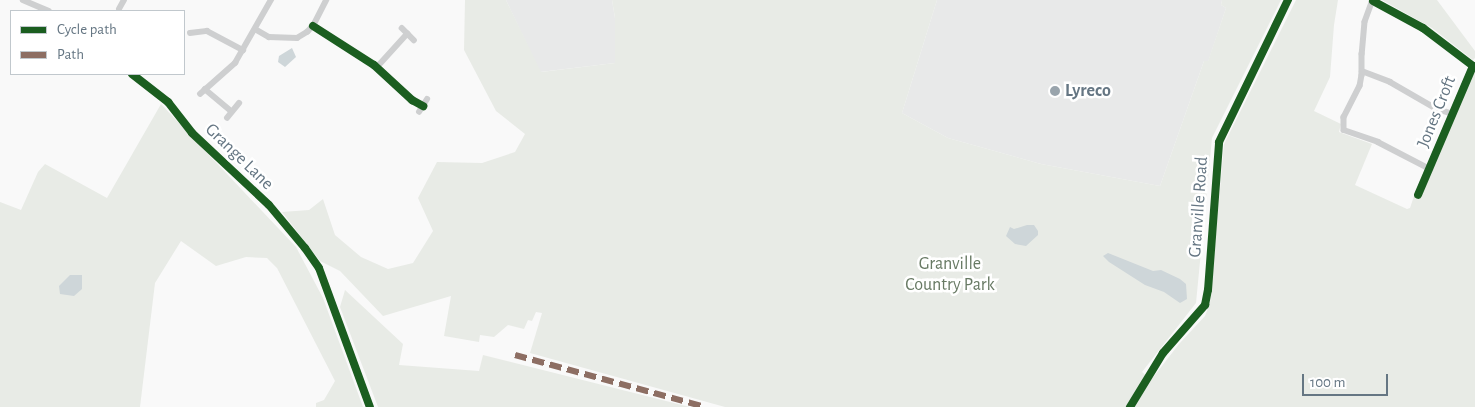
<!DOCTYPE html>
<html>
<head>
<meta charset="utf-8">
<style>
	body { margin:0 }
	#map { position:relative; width:1475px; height:407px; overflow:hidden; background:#f9f9f9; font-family:"Alegreya Sans",sans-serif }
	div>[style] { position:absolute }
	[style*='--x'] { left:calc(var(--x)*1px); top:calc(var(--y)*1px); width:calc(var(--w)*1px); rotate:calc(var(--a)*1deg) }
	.built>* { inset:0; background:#e8e9e9 }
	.green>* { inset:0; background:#e8ebe6 }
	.water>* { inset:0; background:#ced6d9 }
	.minor>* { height:5.5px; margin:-2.75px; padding:0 2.75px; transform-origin:2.75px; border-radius:2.75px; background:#cecfd0 }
	.quiet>* { height:6px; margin-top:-3px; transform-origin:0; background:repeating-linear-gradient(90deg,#8d6e63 0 12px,transparent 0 18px) }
	.cycleway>* { height:8px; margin:-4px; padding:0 4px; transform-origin:4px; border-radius:4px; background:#1b5e20 }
	.dots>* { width:14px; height:14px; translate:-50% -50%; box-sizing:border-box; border:2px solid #fff; border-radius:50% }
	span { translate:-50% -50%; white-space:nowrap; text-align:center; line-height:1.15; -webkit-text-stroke:5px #fff; paint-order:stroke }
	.poi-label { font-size:18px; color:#657683; font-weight:700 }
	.left { translate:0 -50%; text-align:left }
	.street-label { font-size:18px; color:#657683 }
	.park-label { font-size:18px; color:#687a64 }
	.legend { position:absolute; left:10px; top:10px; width:175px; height:65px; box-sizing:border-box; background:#fff; border:1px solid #c1c8cd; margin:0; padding:6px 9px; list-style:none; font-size:15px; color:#657683 }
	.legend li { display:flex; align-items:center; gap:10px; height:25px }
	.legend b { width:25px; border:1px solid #c1c8cd }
	.scale { position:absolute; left:1302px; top:374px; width:86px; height:22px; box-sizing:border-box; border:2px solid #657683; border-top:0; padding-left:6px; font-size:15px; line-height:18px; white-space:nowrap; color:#657683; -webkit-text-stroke:4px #fff; paint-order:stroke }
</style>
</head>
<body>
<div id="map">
	<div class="built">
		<i style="clip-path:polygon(506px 0,612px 0,615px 18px,615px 63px,540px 72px)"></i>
		<i style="clip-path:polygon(937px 0,1222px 0,1221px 5px,1226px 8px,1208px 62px,1204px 61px,1160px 186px,1041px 164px,948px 138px,902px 113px)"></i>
	</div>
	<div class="green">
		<i style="clip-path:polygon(465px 0,506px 0,541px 72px,615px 63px,615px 18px,612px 0,937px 0,902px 113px,948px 138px,1041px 164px,1160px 186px,1204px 61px,1208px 61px,1226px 8px,1221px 5px,1222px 0,1281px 0,1212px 138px,1196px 303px,1142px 372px,1151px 380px,1179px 344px,1205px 316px,1210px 303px,1224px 144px,1296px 0,1338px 0,1334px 25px,1330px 77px,1314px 111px,1341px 124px,1339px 132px,1372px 144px,1355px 185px,1407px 209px,1410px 208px,1415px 193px,1421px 196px,1443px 146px,1465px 85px,1475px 68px,1475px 407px,725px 407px,530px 353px,542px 313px,536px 312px,532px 321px,528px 320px,524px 329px,508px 325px,494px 337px,480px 335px,479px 342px,444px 336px,451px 296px,383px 316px,340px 271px,320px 261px,282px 212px,309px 210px,323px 199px,335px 235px,361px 257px,388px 269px,413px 263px,433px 231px,418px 198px,437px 162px,482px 163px,515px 152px,525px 134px,496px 111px,464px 50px)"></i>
		<i style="clip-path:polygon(1382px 0,1437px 0,1475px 51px,1475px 58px,1473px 60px,1432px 28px)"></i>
		<i style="clip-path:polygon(161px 104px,296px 247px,323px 298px,363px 407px,316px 407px,316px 403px,324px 400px,335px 381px,277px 268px,267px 258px,246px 257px,216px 266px,181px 241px,155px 283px,140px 407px,0 407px,0 202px,21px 210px,38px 172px,45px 164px,107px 198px)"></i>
		<i style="clip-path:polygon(345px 290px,403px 344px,399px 365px,479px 371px,483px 355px,690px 407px,378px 407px,340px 307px)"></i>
	</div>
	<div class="water">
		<i style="clip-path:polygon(292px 48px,296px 57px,285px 67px,278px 62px,279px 56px)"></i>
		<i style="clip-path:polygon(1027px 225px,1034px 225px,1038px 231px,1038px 235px,1026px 246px,1015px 244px,1006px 236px,1010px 227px,1014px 229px)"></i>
		<i style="clip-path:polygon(1108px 253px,1153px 271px,1161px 270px,1180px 279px,1186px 284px,1187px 299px,1180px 303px,1164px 292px,1145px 285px,1109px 262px,1103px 256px)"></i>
		<i style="clip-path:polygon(70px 275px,82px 275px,82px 289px,74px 296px,60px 294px,59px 286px)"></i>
	</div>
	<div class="minor">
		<i style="--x:23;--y:0;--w:28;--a:23"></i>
		<i style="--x:1373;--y:0;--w:23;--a:110"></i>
		<i style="--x:1365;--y:22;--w:32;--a:95"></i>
		<i style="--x:1362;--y:54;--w:21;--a:90"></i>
		<i style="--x:1362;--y:75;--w:11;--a:100"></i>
		<i style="--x:1360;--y:86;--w:35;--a:117"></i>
		<i style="--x:1344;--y:117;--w:13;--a:90"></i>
		<i style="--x:1344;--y:130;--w:36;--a:19"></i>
		<i style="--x:1378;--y:142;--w:59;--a:27.4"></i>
		<i style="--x:1373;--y:1;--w:57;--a:28.4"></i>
		<i style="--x:1423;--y:28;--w:63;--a:37.2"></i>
		<i style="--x:1473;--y:66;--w:140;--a:113.1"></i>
		<i style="--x:119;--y:9;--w:10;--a:-61"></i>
		<i style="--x:313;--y:26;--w:72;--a:32.6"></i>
		<i style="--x:374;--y:65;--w:52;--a:42.6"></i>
		<i style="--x:412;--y:100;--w:13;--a:29"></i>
		<i style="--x:402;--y:28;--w:17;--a:45"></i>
		<i style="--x:255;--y:29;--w:16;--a:30"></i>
		<i style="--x:269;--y:37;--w:28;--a:2"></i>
		<i style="--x:297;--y:38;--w:12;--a:-31"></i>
		<i style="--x:307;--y:32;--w:8;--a:-45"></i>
		<i style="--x:313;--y:26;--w:29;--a:-63"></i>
		<i style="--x:190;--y:33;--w:17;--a:-7"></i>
		<i style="--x:207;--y:31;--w:41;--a:27.8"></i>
		<i style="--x:377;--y:67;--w:45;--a:-47.7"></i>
		<i style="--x:1362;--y:71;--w:30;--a:21"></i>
		<i style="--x:1390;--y:82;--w:54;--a:29.9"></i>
		<i style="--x:1437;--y:109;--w:17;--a:17"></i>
		<i style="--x:132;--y:74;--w:46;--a:37.9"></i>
		<i style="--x:168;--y:102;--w:39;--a:52"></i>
		<i style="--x:192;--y:133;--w:105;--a:43.1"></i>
		<i style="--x:269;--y:205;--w:56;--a:50.1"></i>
		<i style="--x:305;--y:248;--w:24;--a:55"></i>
		<i style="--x:319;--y:268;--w:148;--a:69.9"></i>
		<i style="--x:205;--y:89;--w:35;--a:40"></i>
		<i style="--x:200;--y:94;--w:47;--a:-41.5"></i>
		<i style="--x:235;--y:63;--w:73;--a:-60.3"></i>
		<i style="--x:419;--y:112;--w:15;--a:-58"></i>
		<i style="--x:227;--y:118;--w:19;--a:-51"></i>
		<i style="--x:1130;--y:407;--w:63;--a:-58.6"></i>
		<i style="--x:1163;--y:353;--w:64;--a:-48.8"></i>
		<i style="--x:1205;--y:305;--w:15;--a:-79"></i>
		<i style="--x:1208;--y:290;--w:148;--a:-85.7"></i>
		<i style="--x:1219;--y:142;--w:158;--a:-64.1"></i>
	</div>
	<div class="quiet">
		<i style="--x:515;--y:355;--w:197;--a:15.3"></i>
	</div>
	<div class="cycleway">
		<i style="--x:1373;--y:1;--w:57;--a:28.4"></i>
		<i style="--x:1423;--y:28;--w:63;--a:37.2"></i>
		<i style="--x:1473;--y:66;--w:140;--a:113.1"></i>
		<i style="--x:313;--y:26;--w:72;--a:32.6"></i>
		<i style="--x:374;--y:65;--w:52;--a:42.6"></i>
		<i style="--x:412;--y:100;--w:13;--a:29"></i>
		<i style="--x:132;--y:74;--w:46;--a:37.9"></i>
		<i style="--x:168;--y:102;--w:39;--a:52"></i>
		<i style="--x:192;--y:133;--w:105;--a:43.1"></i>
		<i style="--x:269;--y:205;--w:56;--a:50.1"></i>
		<i style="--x:305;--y:248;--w:24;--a:55"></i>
		<i style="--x:319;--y:268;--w:148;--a:69.9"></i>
		<i style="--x:1130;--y:407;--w:63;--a:-58.6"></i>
		<i style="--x:1163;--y:353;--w:64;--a:-48.8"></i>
		<i style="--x:1205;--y:305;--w:15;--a:-79"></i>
		<i style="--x:1208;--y:290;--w:148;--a:-85.7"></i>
		<i style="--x:1219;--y:142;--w:158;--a:-64.1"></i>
	</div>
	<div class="dots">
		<i style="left:1055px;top:91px;background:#99a4ac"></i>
	</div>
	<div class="poi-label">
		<span class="left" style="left:1065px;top:91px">Lyreco</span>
	</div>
	<div class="street-label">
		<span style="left:1437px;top:112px;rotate:-68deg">Jones Croft</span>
		<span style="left:239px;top:157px;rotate:44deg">Grange Lane</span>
		<span style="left:1199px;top:207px;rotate:-86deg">Granville Road</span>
	</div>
	<div class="park-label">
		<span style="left:950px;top:275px">Granville<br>Country Park</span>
	</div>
	<ul class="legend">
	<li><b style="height:6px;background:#1b5e20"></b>Cycle path</li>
	<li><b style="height:6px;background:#8d6e63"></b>Path</li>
	</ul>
	<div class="scale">100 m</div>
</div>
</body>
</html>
